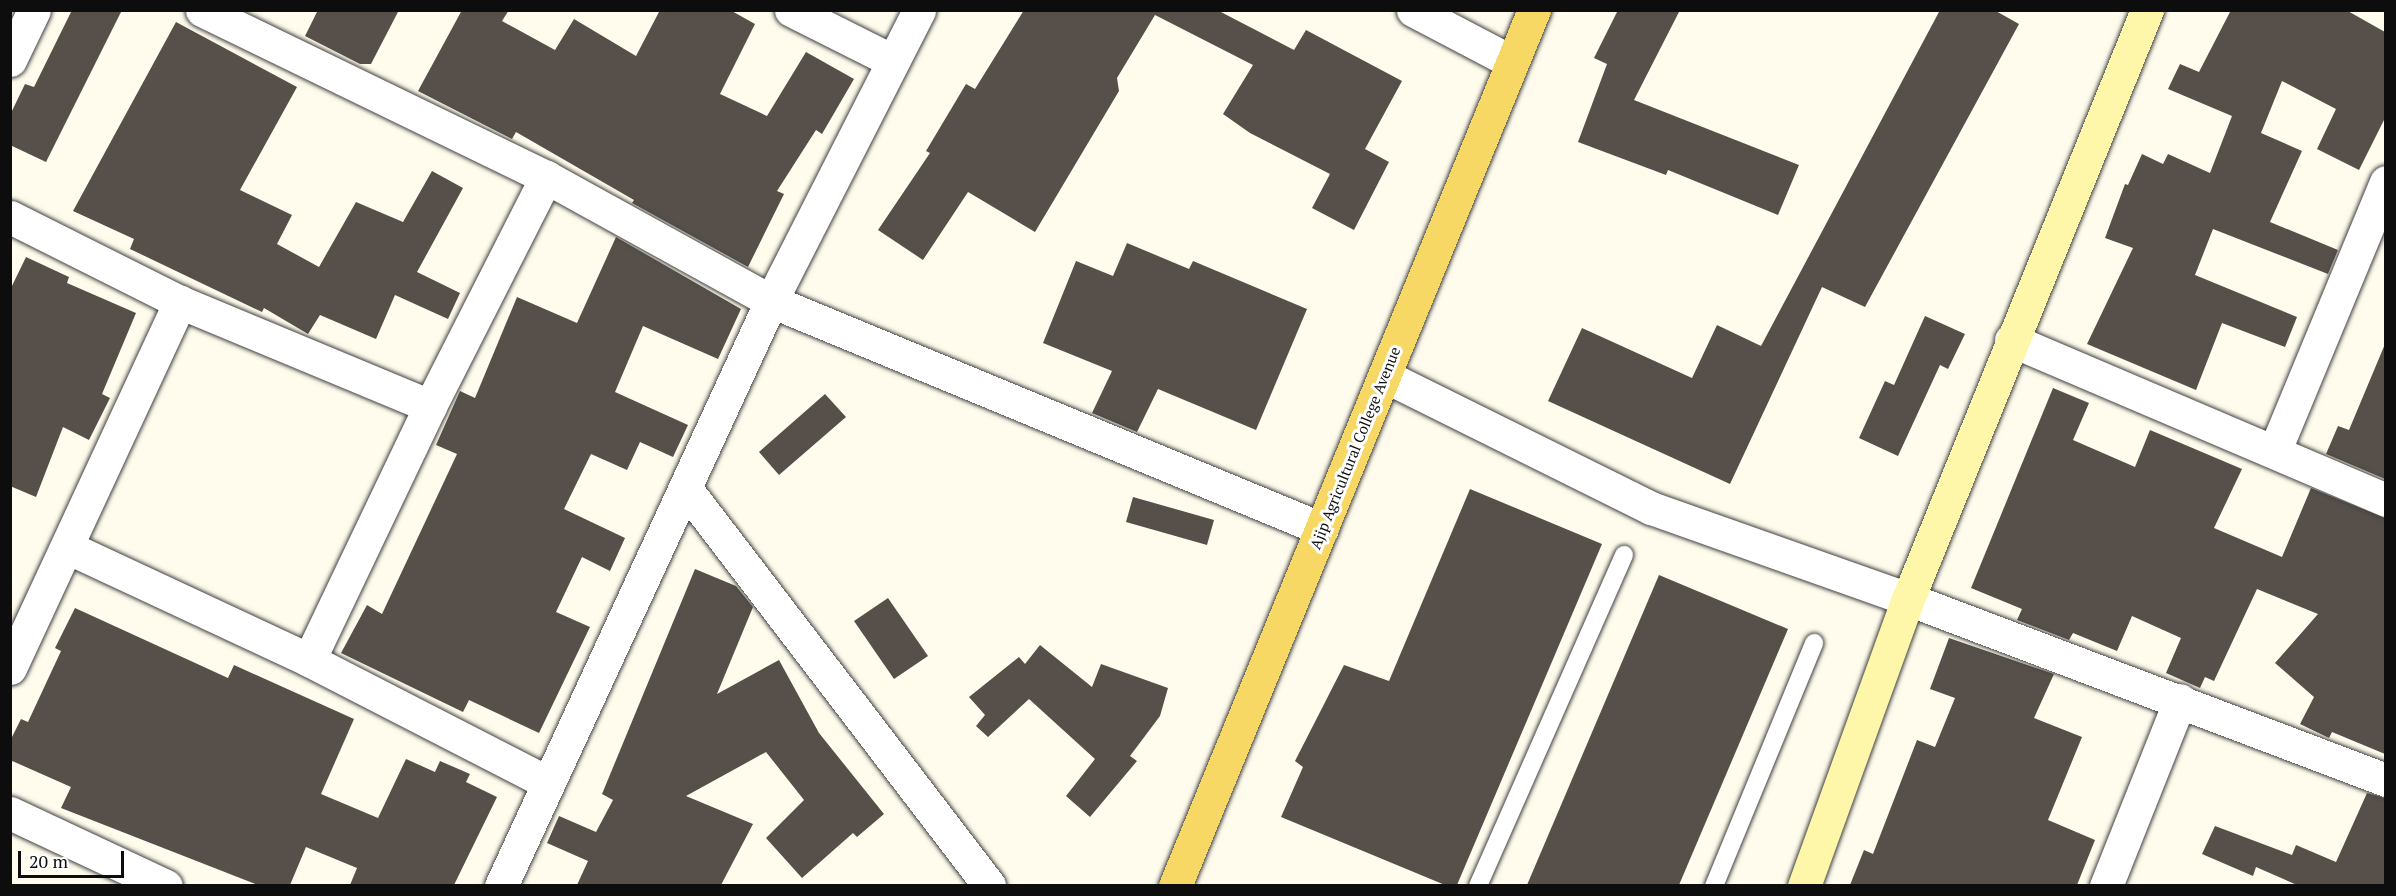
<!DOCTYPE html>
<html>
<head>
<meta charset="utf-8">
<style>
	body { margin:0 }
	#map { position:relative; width:2396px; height:896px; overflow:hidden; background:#fffced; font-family:"PT Serif",serif }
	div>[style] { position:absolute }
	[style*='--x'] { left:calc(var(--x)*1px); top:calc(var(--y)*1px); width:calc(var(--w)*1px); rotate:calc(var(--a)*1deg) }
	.building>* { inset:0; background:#564f4a }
	.roads { filter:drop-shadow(0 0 2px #404040) drop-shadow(0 0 2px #404040) }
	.lane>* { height:18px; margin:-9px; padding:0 9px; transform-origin:9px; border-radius:9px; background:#fff }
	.street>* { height:33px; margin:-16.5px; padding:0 16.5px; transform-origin:16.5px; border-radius:16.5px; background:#fff }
	.secondary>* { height:33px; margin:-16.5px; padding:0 16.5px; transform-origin:16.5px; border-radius:16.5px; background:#fef7a9 }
	.primary>* { height:33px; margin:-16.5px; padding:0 16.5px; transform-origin:16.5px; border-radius:16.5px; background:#f7d865 }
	span { translate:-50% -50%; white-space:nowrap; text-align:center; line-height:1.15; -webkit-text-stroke:6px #fff; paint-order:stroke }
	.street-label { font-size:15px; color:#0d0d0d }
	.frame { position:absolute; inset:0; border:12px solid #0d0d0d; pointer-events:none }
	.scale { position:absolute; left:18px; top:851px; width:106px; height:27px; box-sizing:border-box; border:3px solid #0d0d0d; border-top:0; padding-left:8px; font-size:18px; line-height:21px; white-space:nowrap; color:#0d0d0d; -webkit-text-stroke:4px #fff; paint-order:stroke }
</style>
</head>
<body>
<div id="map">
	<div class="building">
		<i style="clip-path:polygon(72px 10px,122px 10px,46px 162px,10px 145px,10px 115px,25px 84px,34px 87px)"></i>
		<i style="clip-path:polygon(318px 10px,399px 10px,371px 64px,360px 64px,305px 36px)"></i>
		<i style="clip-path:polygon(462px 10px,509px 10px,502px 21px,555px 50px,574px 19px,636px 56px,660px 10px,730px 10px,755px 24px,720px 94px,767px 116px,806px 52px,854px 79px,822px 134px,816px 130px,777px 191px,784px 194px,748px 267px,632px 203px,634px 200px,516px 132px,512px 139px,418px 91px)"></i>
		<i style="clip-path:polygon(1024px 10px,1217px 10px,1294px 50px,1306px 30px,1402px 81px,1365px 149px,1389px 162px,1354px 230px,1312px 208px,1330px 174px,1250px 133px,1223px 114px,1253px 65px,1155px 15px,1117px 78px,1119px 91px,1035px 232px,968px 192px,923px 260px,878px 230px,930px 153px,926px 151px,966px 84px,975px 89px)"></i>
		<i style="clip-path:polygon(1618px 10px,1680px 10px,1634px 100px,1799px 165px,1778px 215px,1668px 170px,1666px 175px,1578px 142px,1607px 64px,1594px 58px)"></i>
		<i style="clip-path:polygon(1940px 10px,1994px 10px,2019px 24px,1865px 307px,1822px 287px,1730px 484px,1548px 401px,1582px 328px,1692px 378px,1717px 325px,1761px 346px)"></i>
		<i style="clip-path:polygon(2231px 10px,2346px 10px,2385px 32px,2385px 118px,2359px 170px,2317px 149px,2336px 109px,2282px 81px,2261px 133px,2302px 151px,2270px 222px,2338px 250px,2328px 274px,2213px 229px,2195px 275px,2297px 317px,2285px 347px,2222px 323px,2196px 390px,2087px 344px,2133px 248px,2105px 238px,2125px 184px,2128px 185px,2142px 154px,2163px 164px,2168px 154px,2210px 173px,2232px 116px,2168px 89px,2180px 64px,2199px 72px)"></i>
		<i style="clip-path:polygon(176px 22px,297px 87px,240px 190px,292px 215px,277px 244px,319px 267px,356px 202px,403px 222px,432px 171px,463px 188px,417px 272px,460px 293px,448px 319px,395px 295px,376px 339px,320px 315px,308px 334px,264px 308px,262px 312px,130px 249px,134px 239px,73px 211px)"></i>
		<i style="clip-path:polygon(616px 237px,741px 309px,718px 359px,643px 326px,615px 392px,688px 425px,673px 457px,640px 442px,627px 470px,591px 454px,564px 509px,625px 538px,610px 571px,582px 557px,556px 612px,590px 627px,539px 733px,469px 700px,463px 712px,341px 653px,367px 605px,382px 614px,457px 454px,436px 445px,460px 391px,475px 398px,517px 297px,577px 323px)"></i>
		<i style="clip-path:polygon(1127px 243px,1189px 269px,1193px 261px,1307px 309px,1256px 430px,1158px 389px,1137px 432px,1092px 413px,1112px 371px,1043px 343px,1076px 261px,1113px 276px)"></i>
		<i style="clip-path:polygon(26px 257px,69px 277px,67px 283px,136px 313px,102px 394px,110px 398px,89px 440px,63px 427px,36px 497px,10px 486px,10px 290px)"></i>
		<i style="clip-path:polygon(1925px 316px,1965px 334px,1948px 369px,1940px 365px,1898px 456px,1859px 438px,1885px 381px,1894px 385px)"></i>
		<i style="clip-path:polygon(2385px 344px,2385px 479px,2326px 454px,2338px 426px,2349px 430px)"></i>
		<i style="clip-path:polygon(2053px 388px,2089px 403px,2073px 440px,2135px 467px,2150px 430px,2242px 469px,2214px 528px,2282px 557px,2311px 488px,2385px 518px,2385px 760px,2385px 754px,2332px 732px,2329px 738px,2300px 724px,2314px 697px,2275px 663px,2318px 614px,2257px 589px,2214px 681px,2205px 677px,2200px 688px,2166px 673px,2181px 638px,2132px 616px,2117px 651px,2073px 633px,2069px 640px,2017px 620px,2022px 609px,1971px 588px)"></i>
		<i style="clip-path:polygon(825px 394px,846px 417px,779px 475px,759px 452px)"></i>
		<i style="clip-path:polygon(1470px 489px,1602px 544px,1457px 885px,1445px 885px,1281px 817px,1303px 767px,1295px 761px,1344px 665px,1389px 681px)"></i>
		<i style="clip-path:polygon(1133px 497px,1214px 520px,1207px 545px,1126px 522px)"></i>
		<i style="clip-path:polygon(695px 569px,736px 586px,753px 607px,717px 694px,779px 660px,819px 733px,884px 814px,857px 837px,853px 833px,802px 878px,766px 838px,804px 800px,766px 752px,686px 796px,753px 824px,721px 885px,577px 885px,588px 861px,547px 843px,559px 816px,596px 832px,613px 800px,602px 794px)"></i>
		<i style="clip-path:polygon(1659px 575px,1788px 629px,1679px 885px,1527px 885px)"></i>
		<i style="clip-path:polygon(888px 598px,928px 656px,894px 679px,854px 621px)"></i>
		<i style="clip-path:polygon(75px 608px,228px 678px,234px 665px,354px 719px,321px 794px,378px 818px,406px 759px,435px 772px,440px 761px,470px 774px,466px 782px,497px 797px,454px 885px,350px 885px,357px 868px,306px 847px,290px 885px,258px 885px,61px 808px,71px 787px,10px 760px,10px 741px,21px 719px,28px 722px,61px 651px,55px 648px)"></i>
		<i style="clip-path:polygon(1949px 638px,2054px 674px,2034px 718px,2082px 737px,2048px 820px,2095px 840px,2077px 885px,1850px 885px,1864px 850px,1873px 854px,1917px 740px,1935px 747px,1955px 698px,1930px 689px)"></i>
		<i style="clip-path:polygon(1040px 645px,1092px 687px,1101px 664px,1168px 688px,1160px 716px,1130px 756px,1137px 761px,1090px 817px,1066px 796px,1095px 759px,1029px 699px,988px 737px,976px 726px,985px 715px,969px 697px,1019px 657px,1025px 664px)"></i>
		<i style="clip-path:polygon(2367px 793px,2385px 798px,2385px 885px,2297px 885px,2256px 867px,2253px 876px,2202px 854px,2215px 826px,2292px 855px,2296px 845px,2336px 862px)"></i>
	</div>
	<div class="roads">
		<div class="lane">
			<i style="--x:1478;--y:886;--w:362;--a:-66.2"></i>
			<i style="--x:1714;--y:886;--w:263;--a:-67.6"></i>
		</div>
		<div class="street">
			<i style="--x:202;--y:10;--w:382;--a:25.9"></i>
			<i style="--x:546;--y:177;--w:257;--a:28.9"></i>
			<i style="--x:771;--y:301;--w:596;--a:22.48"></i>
			<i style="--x:791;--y:10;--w:114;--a:26.6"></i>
			<i style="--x:1413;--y:10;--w:110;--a:27.7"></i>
			<i style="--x:10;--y:60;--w:55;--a:-64.4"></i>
			<i style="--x:10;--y:217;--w:190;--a:26.6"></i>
			<i style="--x:180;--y:302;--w:271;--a:22.6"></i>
			<i style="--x:2011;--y:340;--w:408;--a:23.1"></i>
			<i style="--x:1385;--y:376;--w:297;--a:26.4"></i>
			<i style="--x:1651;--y:508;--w:273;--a:19.5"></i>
			<i style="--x:1908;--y:599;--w:511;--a:20.74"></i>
			<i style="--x:2275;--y:450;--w:290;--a:-67.5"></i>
			<i style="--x:686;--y:489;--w:499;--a:52.6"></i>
			<i style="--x:69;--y:548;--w:265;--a:25"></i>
			<i style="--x:309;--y:660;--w:269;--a:27.2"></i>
			<i style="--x:309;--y:660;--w:281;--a:-64.5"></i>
			<i style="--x:430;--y:406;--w:257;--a:-63.1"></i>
			<i style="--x:10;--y:668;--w:404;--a:-65.1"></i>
			<i style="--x:10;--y:813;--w:172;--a:25.1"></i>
			<i style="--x:501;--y:886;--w:644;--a:-65.22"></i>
			<i style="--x:771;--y:301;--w:326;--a:-63"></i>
			<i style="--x:2106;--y:886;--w:200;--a:-68.3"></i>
		</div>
		<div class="secondary">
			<i style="--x:1804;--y:886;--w:305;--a:-70.1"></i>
			<i style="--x:1908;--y:599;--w:636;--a:-67.91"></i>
		</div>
		<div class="primary">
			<i style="--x:1175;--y:886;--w:947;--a:-67.72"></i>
		</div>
	</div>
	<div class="street-label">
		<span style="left:1355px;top:448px;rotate:-68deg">Ajip Agricultural College Avenue</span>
	</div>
	<div class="frame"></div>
	<div class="scale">20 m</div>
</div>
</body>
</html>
